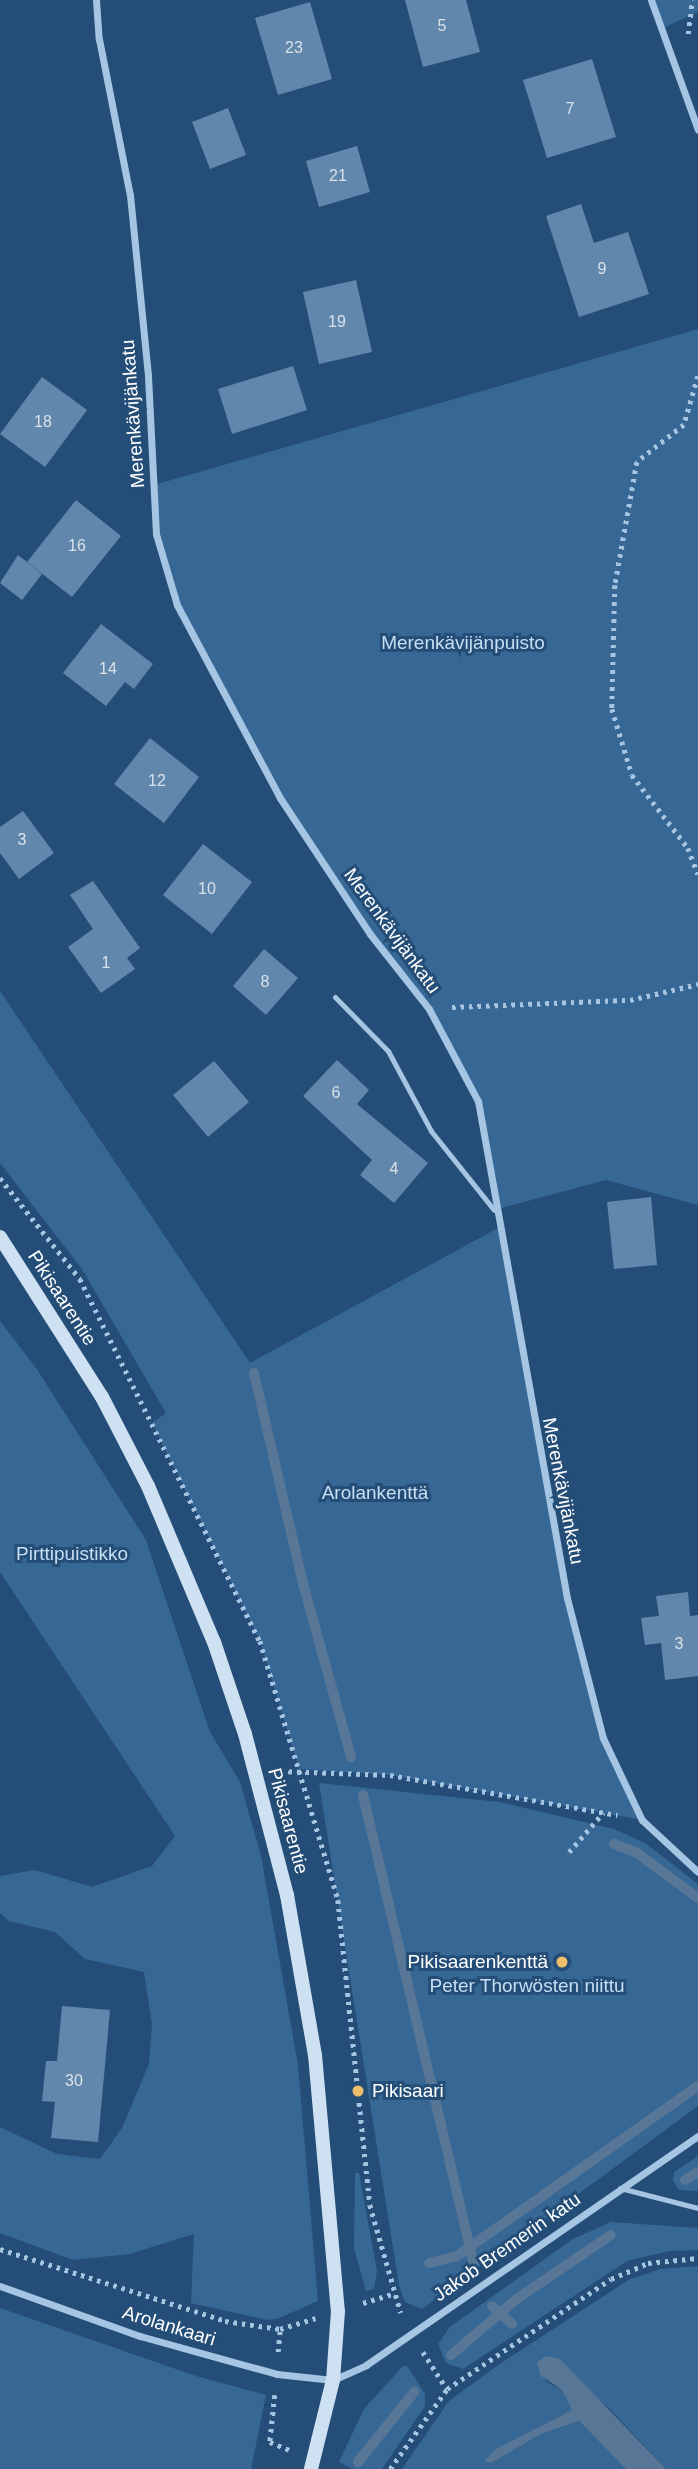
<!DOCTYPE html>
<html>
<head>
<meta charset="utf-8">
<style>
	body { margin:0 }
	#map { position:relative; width:698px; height:2469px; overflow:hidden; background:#244e77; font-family:Arial,sans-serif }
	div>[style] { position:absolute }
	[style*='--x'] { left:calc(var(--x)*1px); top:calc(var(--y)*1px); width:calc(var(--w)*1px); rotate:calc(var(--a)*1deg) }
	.green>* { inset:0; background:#376895 }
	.water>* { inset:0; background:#587796 }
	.stream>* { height:10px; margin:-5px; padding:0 5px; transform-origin:5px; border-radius:5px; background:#587796 }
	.building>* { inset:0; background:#6188ac }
	.path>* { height:4.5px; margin-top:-2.25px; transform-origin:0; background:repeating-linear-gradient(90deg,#a5c5e3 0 3.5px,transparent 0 8.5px) }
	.lane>* { height:5px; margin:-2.5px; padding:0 2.5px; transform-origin:2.5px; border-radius:2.5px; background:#a5c5e3 }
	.street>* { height:7px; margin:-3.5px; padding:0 3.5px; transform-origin:3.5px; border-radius:3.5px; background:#a5c5e3 }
	.secondary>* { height:14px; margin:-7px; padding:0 7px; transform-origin:7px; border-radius:7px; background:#cee1f3 }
	.dots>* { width:19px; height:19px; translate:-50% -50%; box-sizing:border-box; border:4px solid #244e77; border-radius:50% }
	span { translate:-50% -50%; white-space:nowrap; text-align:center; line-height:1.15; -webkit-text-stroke:6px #244e77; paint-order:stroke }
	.number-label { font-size:16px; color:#d8e1ea }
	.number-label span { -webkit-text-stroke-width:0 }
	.street-label { font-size:19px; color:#fff }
	.park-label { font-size:19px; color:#c7def3 }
	.poi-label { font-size:19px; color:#fff }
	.right { translate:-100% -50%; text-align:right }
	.left { translate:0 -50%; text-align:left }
</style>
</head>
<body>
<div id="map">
	<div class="green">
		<i style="clip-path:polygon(651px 0,698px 0,698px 12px,661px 29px)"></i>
		<i style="clip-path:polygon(698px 329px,698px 1205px,606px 1180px,494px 1210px,478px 1101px,429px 1009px,370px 934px,280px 798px,177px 605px,156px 534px,154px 485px)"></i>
		<i style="clip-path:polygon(0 991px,250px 1363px,498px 1228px,567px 1598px,603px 1738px,642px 1820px,390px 1775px,299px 1769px,260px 1641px,152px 1423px,166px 1413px,82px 1269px,0 1163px)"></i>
		<i style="clip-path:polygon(0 1321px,36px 1368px,146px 1540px,210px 1732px,240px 1782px,261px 1856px,298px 2065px,318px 2301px,279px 2318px,267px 2320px,191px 2303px,194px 2234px,129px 2254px,73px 2260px,0 2233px,0 2127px,57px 2154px,100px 2159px,122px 2128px,149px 2064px,152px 2024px,144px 1972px,85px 1959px,55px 1932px,9px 1921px,0 1913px,0 1876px,35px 1870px,92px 1887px,152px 1866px,175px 1836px,0 1572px)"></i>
		<i style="clip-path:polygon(319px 1783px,499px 1802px,614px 1829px,645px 1843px,698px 1884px,698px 2106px,422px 2309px,405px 2302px,399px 2285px)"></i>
		<i style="clip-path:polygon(698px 2156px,698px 2191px,679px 2190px,673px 2181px,674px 2172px)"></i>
		<i style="clip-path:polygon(355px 2173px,359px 2173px,377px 2271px,374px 2289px,366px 2291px,354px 2248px)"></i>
		<i style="clip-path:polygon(611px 2222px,698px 2228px,698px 2250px,669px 2251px,627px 2261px,463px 2369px,446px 2363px,438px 2344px,450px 2327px,573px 2239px)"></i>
		<i style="clip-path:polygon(698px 2266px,698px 2469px,666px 2469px,611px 2410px,547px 2356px,537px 2362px,547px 2382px,562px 2390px,572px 2410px,541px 2426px,491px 2463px,541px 2434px,579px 2421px,626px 2469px,402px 2469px,449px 2401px,498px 2365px,630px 2279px,661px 2269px)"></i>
		<i style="clip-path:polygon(0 2308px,196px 2376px,266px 2395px,251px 2469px,0 2469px)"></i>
		<i style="clip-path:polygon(403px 2366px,408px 2367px,425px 2394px,425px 2406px,382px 2469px,353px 2469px,339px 2462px,364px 2409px)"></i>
	</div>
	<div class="water">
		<i style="clip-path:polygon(546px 2356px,560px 2359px,666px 2469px,626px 2469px,579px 2421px,541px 2434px,491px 2463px,484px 2461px,496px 2449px,572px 2410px,562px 2390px,540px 2375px,537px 2362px)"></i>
	</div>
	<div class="stream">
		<i style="--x:254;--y:1373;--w:212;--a:76.9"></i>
		<i style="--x:302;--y:1580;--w:184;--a:74.5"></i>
		<i style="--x:363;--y:1795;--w:482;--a:76.7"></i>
		<i style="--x:614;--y:1844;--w:25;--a:21"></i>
		<i style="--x:637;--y:1853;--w:76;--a:36.4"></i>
		<i style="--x:685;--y:2180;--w:15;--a:-32"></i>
		<i style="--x:429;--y:2263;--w:29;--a:-14"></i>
		<i style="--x:457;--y:2256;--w:295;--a:-35.2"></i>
		<i style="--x:492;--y:2306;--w:27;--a:42"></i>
		<i style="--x:451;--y:2355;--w:88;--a:-40.4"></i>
		<i style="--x:518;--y:2298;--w:112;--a:-34.1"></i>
		<i style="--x:358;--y:2462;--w:90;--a:-51.3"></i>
	</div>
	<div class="building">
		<i style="clip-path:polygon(405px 0,466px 0,480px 52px,423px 67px)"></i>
		<i style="clip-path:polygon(310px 2px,332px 79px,278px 95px,255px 18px)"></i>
		<i style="clip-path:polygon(592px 59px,616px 137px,547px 158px,523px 80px)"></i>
		<i style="clip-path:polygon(228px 108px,246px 155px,210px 169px,192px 122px)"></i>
		<i style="clip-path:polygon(357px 146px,370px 192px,319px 207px,306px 161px)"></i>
		<i style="clip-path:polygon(581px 204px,594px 243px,628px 232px,649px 294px,579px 317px,546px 216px)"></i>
		<i style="clip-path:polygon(356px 280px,372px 352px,319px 364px,303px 292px)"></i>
		<i style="clip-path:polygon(293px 366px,307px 410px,232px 434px,218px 389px)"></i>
		<i style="clip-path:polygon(42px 377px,87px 410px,45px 467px,0 434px)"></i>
		<i style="clip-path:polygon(76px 500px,121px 536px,72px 597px,27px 562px)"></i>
		<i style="clip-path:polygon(18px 555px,42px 574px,22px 600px,0 583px)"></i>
		<i style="clip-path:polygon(101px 624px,153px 664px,134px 689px,125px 682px,106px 706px,63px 673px)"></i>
		<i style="clip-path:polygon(150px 738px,199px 777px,164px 823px,114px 784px)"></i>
		<i style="clip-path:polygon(23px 811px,54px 853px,19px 879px,0 853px,0 827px)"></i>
		<i style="clip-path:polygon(203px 844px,252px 882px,212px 934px,163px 895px)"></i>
		<i style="clip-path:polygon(93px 881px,140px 948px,127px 958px,135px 969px,101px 993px,68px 947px,93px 929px,70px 895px)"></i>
		<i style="clip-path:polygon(264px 949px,298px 978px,266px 1015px,233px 986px)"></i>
		<i style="clip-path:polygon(337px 1060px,369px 1090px,357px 1104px,428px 1163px,394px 1203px,360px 1175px,372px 1160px,303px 1096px)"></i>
		<i style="clip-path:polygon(214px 1061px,249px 1102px,208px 1137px,173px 1095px)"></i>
		<i style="clip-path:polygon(651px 1197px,657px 1265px,614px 1269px,607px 1202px)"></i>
		<i style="clip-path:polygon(688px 1592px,690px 1616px,698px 1615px,698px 1676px,665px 1680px,661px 1643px,645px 1645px,641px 1618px,659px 1616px,656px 1596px)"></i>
		<i style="clip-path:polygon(62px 2006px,110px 2010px,98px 2142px,51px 2138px,55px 2102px,42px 2101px,46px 2061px,57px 2061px)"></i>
	</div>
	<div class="path">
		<i style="--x:688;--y:34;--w:34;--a:-83"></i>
		<i style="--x:698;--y:376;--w:51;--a:105.9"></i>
		<i style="--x:684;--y:425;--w:60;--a:141.8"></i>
		<i style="--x:637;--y:462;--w:125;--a:100.1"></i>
		<i style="--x:615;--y:585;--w:124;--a:91.4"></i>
		<i style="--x:612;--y:709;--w:69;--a:73.1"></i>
		<i style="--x:632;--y:775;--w:92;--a:52.5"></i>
		<i style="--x:688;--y:848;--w:28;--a:69"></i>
		<i style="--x:452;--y:1007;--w:178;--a:-2.3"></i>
		<i style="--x:630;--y:1000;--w:70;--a:-13.2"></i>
		<i style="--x:0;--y:1178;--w:129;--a:51.6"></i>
		<i style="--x:80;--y:1279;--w:404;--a:63.6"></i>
		<i style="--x:260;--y:1641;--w:270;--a:73.2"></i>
		<i style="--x:338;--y:1900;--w:307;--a:84"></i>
		<i style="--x:370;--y:2205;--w:112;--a:74"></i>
		<i style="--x:280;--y:1771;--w:110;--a:2.1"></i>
		<i style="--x:390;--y:1775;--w:231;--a:10"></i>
		<i style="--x:569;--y:1852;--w:52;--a:-48.9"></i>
		<i style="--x:0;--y:2249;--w:236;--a:17.7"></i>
		<i style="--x:225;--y:2321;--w:56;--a:8.3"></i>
		<i style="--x:280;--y:2329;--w:37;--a:-17"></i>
		<i style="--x:363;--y:2303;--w:30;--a:-17"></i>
		<i style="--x:278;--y:2352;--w:23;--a:-85"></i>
		<i style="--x:423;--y:2352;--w:44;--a:57"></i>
		<i style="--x:275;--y:2395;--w:47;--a:96.1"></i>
		<i style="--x:270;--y:2442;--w:22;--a:22"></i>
		<i style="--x:390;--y:2469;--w:98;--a:-54.5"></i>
		<i style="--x:447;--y:2389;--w:197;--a:-33.9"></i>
		<i style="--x:611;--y:2279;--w:40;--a:-23.4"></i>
		<i style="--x:648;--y:2263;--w:50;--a:-5.7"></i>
	</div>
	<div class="lane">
		<i style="--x:335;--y:997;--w:76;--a:45.5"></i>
		<i style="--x:388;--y:1051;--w:91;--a:61.7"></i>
		<i style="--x:431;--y:1131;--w:101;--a:51.4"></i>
		<i style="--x:620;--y:2188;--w:81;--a:14.4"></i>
	</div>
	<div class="street">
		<i style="--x:96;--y:0;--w:39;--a:86"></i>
		<i style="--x:99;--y:39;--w:159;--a:78.8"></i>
		<i style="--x:130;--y:195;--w:182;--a:84.3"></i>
		<i style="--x:148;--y:376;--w:158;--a:87.1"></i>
		<i style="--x:156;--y:534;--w:74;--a:73.5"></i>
		<i style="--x:177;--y:605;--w:219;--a:61.9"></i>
		<i style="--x:280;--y:798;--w:163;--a:56.5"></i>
		<i style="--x:370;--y:934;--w:95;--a:51.8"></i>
		<i style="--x:429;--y:1009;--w:104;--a:62"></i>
		<i style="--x:478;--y:1101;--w:505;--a:79.85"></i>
		<i style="--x:567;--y:1598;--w:145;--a:75.6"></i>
		<i style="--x:603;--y:1738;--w:91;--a:64.6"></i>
		<i style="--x:642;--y:1820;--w:76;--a:42.9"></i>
		<i style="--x:651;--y:0;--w:138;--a:70.1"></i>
		<i style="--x:0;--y:2286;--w:149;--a:19.7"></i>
		<i style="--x:140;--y:2336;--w:142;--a:15.5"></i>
		<i style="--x:277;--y:2374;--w:56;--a:6.1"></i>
		<i style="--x:333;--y:2380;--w:36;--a:-24"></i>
		<i style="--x:366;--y:2365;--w:403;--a:-34.6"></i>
	</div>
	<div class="secondary">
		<i style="--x:0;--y:1237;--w:190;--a:57.5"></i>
		<i style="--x:102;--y:1397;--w:100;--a:62.7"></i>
		<i style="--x:148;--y:1486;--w:169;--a:67.1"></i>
		<i style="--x:214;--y:1642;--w:97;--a:71.4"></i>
		<i style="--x:245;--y:1734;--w:166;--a:75.4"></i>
		<i style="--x:287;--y:1895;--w:162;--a:80.1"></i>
		<i style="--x:315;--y:2055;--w:257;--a:84.9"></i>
		<i style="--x:338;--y:2311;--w:69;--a:94.1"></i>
		<i style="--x:333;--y:2380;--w:92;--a:103.9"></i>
	</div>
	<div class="dots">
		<i style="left:562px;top:1962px;background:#edbd69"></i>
		<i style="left:358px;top:2091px;background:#edbd69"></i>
	</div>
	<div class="number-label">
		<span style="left:442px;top:26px">5</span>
		<span style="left:294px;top:48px">23</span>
		<span style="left:570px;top:109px">7</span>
		<span style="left:338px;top:176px">21</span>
		<span style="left:602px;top:269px">9</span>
		<span style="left:337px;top:322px">19</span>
		<span style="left:43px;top:422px">18</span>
		<span style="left:77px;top:546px">16</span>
		<span style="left:108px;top:669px">14</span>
		<span style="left:157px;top:781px">12</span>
		<span style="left:22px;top:840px">3</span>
		<span style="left:207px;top:889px">10</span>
		<span style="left:106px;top:963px">1</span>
		<span style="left:265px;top:982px">8</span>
		<span style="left:336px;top:1093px">6</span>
		<span style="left:394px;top:1169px">4</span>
		<span style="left:679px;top:1644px">3</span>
		<span style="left:74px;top:2081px">30</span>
	</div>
	<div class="street-label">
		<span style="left:133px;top:414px;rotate:-94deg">Merenkävijänkatu</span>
		<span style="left:392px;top:931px;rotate:54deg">Merenkävijänkatu</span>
		<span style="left:62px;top:1298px;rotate:57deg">Pikisaarentie</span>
		<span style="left:563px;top:1491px;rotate:79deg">Merenkävijänkatu</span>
		<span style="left:288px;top:1821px;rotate:75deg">Pikisaarentie</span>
		<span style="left:507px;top:2247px;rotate:-35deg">Jakob Bremerin katu</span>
		<span style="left:169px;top:2326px;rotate:17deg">Arolankaari</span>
	</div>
	<div class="park-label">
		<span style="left:463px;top:643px">Merenkävijänpuisto</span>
		<span style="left:375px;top:1493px">Arolankenttä</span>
		<span style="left:72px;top:1554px">Pirttipuistikko</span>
		<span style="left:527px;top:1986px">Peter Thorwösten niittu</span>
	</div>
	<div class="poi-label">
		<span class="right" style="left:548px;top:1962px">Pikisaarenkenttä</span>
		<span class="left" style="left:372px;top:2091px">Pikisaari</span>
	</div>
</div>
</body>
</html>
